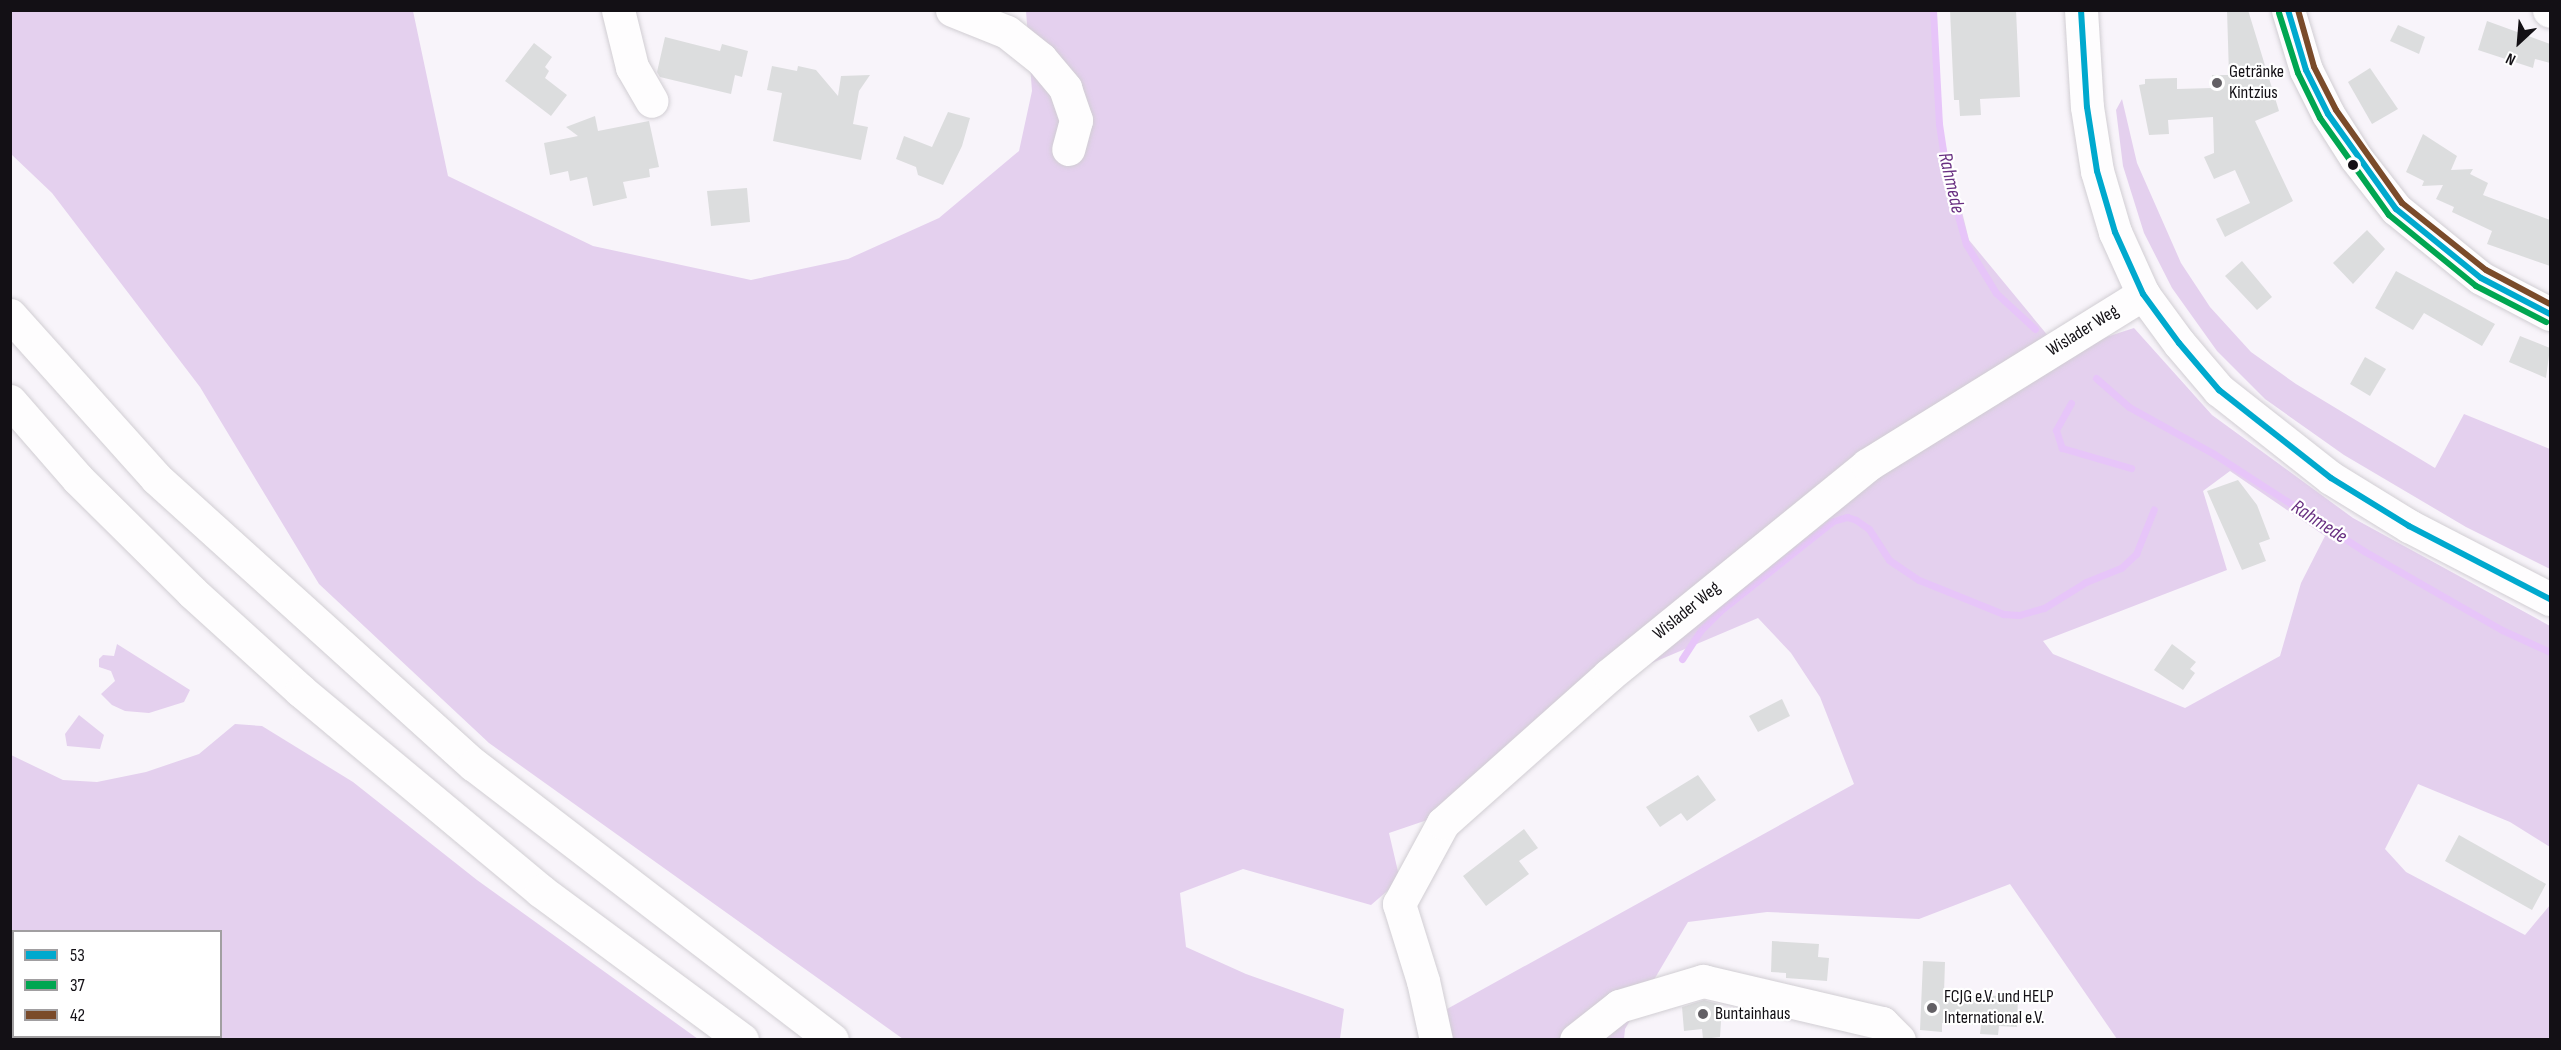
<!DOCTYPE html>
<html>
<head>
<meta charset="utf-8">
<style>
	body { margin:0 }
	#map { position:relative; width:2561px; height:1050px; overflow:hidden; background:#f8f4fa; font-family:"Sofia Sans Condensed",sans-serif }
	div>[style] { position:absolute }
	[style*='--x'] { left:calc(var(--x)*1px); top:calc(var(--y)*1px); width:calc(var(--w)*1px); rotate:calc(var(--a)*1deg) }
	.green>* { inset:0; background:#e4d0ee }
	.stream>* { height:7px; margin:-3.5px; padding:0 3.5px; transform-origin:3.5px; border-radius:3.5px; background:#e7c5f9 }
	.building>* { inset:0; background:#dcddde }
	.roads { filter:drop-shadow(0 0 2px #d1ced3) drop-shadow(0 0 2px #d1ced3) }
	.minor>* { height:33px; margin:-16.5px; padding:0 16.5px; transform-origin:16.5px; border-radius:16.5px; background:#fefdfe }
	.major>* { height:33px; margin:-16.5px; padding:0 16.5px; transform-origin:16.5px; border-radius:16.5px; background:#fefdfe }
	.highway>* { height:33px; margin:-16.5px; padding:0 16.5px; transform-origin:16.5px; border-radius:16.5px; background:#fefdfe }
	.bus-1>* { height:6px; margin:-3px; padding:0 3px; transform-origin:3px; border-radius:3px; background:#00a9ce }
	.bus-2>* { height:6px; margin:-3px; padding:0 3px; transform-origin:3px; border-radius:3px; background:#00a651 }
	.bus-3>* { height:6px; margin:-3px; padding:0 3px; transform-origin:3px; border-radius:3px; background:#7a4b2a }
	.dots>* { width:16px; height:16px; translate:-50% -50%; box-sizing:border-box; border:3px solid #fff; border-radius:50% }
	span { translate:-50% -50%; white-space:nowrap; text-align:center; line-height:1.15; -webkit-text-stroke:4.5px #fff; paint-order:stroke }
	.poi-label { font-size:18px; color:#131015 }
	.left { translate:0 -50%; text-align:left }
	.street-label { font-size:18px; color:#131015 }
	.water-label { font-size:20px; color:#693082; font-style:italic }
	.frame { position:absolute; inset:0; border:12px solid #131015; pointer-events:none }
	.legend { position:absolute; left:12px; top:930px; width:210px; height:108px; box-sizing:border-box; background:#fff; border:2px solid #a19fa1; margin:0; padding:8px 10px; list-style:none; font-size:18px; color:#131015 }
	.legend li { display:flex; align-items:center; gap:12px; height:30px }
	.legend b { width:30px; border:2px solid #a19fa1 }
	.north { position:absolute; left:2489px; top:12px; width:60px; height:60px; -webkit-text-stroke:4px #fff; paint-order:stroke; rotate:206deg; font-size:16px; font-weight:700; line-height:24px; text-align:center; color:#131015 }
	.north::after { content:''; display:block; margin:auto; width:21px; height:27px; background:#131015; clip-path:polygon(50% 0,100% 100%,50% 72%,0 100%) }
</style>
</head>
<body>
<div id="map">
	<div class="green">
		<i style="clip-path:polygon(10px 11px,413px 11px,448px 176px,593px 246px,751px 280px,848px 259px,939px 218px,1019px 151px,1032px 91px,1026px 11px,1935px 11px,1943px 135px,1969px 240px,2049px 337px,1439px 816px,1389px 833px,1400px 880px,1371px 905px,1243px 869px,1180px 893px,1186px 947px,1246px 974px,1344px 1009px,1340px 1039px,903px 1039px,489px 743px,319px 584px,200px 387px,52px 193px,11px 154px)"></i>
		<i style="clip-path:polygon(2122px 99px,2137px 163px,2181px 263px,2210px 307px,2251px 352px,2296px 384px,2435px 468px,2464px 414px,2550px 449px,2550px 569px,2466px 527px,2344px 455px,2265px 399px,2217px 351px,2172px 288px,2144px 233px,2123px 166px,2116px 110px)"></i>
		<i style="clip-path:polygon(evenodd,2134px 328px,2212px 415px,2353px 518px,2550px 626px,2550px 847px,2510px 822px,2418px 784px,2385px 849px,2406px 872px,2525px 935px,2550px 905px,2550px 1039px,2117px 1039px,2010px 884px,1919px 919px,1767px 912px,1688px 922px,1625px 1029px,1624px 1039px,1452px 1039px,1447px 1009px,1854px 784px,1820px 697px,1791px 653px,1758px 618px,1612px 680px,1814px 518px,2091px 342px,2134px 328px,2230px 471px,2325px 536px,2301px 583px,2280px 656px,2185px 708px,2053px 654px,2043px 641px,2227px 570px,2203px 491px,2230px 471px)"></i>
		<i style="clip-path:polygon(117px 644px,190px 690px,184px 702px,149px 713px,125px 711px,112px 705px,101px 694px,115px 681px,111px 671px,99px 667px,99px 659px,103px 655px,114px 656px)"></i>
		<i style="clip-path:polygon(79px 715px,104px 735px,100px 749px,67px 746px,65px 734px)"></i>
		<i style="clip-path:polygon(evenodd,235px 724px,262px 726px,353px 782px,477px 880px,698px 1039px,11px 1039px,11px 755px,63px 780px,97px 782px,146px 772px,199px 754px,235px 724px,14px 932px,220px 932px,220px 1036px,14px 1036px,14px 932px)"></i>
	</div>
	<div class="stream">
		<i style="--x:1933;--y:10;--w:114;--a:87"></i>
		<i style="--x:1939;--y:124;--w:54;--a:81.4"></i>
		<i style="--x:1947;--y:177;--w:70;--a:74.2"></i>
		<i style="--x:1966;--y:244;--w:57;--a:58.5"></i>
		<i style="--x:1996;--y:293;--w:53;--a:42.7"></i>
		<i style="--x:2096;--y:378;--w:44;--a:41.3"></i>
		<i style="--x:2129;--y:407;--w:97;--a:28.9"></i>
		<i style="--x:2214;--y:454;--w:179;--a:32.9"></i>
		<i style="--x:2364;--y:551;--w:159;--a:29.8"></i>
		<i style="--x:2502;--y:630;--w:53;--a:24.6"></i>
		<i style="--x:2071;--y:403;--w:31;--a:119"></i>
		<i style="--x:2056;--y:430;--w:19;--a:72"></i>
		<i style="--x:2062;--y:448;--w:72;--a:16.2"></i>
		<i style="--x:1682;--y:659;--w:35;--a:-57"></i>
		<i style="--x:1701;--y:630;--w:27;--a:-45"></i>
		<i style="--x:1720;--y:611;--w:144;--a:-38.5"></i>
		<i style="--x:1833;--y:521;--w:15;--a:-16"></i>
		<i style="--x:1847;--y:517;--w:9;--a:18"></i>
		<i style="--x:1856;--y:520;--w:16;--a:35"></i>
		<i style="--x:1869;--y:529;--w:37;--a:57"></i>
		<i style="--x:1889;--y:560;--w:36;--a:34"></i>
		<i style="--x:1919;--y:580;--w:91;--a:22"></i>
		<i style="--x:2003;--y:614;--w:16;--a:4"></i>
		<i style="--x:2019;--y:615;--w:26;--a:-16"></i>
		<i style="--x:2044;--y:608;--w:49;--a:-31.8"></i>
		<i style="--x:2086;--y:582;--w:38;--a:-22"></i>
		<i style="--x:2121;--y:568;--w:21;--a:-43"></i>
		<i style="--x:2136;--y:554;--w:48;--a:-68.2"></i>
	</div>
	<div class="building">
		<i style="clip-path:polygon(1950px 10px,2016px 10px,2020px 97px,1980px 99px,1981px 115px,1960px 116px,1959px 100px,1954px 100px)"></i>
		<i style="clip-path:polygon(2227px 10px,2248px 10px,2279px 111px,2255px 121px,2293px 201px,2225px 237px,2216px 219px,2250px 203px,2235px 170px,2214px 179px,2204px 157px,2214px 153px,2213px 117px,2168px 120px,2169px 134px,2149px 135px,2139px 85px,2145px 84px,2145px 79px,2177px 78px,2177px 89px,2212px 88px,2212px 75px,2229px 75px)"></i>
		<i style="clip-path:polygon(2487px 21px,2550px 44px,2550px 63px,2535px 59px,2533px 68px,2478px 50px)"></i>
		<i style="clip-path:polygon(2398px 25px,2425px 37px,2419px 54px,2390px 41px)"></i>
		<i style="clip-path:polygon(665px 37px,720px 51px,722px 44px,748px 51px,742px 77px,735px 75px,731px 94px,660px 77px,657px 72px)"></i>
		<i style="clip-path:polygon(534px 43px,552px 57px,545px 67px,549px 71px,545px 78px,567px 95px,551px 116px,505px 81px)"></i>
		<i style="clip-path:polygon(772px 66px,797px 71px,798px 66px,816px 70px,838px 96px,841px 76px,870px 75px,859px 91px,853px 124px,868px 127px,861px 160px,773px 141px,782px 93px,767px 90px)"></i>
		<i style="clip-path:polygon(2370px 68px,2398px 109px,2372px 124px,2348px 82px)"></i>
		<i style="clip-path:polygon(948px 112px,970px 118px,962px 146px,943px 185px,918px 175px,916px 167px,896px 159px,904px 136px,932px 147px)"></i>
		<i style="clip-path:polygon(595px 116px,598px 131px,649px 121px,659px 167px,649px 169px,650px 177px,623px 182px,627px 198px,593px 206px,587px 177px,570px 181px,568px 171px,550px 175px,544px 143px,578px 136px,566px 127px)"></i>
		<i style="clip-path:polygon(2423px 134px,2457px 156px,2451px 170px,2473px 169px,2470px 174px,2488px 183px,2483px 195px,2550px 220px,2550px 266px,2487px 244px,2492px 231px,2452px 212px,2454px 207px,2436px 199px,2443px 185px,2422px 186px,2424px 181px,2406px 172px)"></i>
		<i style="clip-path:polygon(747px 188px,750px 222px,711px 226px,707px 191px)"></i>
		<i style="clip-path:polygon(2367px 230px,2385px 249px,2353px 284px,2333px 263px)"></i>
		<i style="clip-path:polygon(2242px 261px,2272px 297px,2257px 310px,2225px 276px)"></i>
		<i style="clip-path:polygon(2396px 271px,2495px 324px,2482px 346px,2424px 313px,2413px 330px,2375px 308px)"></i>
		<i style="clip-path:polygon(2520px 336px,2550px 348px,2546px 378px,2509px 362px)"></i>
		<i style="clip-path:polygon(2365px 357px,2386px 369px,2370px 396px,2350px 384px)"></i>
		<i style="clip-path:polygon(2238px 480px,2257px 505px,2270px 539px,2259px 543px,2266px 561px,2242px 570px,2207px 491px)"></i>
		<i style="clip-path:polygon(2172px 644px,2196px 662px,2190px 669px,2195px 673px,2183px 690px,2154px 670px)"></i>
		<i style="clip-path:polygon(1782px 699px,1790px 716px,1758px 732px,1749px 716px)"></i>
		<i style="clip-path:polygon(1698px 775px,1716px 800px,1687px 821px,1681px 813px,1660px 827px,1646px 807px)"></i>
		<i style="clip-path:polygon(1524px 829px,1538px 848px,1519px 861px,1529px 874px,1486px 906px,1463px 876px)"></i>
		<i style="clip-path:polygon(2459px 835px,2546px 884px,2532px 910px,2445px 861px)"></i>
		<i style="clip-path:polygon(1772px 941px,1819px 944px,1818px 957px,1829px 958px,1827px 981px,1786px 978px,1786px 973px,1771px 972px)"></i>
		<i style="clip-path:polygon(1923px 961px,1945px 962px,1944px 993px,2018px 997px,2017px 1027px,1999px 1026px,1998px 1035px,1980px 1034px,1981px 1025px,1942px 1023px,1942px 1032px,1920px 1030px)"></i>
		<i style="clip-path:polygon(1704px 1000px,1722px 1005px,1720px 1037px,1703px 1039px,1702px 1029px,1684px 1031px,1682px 1007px)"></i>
	</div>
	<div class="roads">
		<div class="minor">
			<i style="--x:618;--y:10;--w:59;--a:76.2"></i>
			<i style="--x:632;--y:67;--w:39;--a:60"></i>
			<i style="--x:952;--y:10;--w:59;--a:21.8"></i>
			<i style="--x:1007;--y:32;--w:43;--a:38.5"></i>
			<i style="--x:1041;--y:59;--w:38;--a:50"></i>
			<i style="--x:1065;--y:88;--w:34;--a:71"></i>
			<i style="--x:1076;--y:120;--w:30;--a:105"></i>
			<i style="--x:2288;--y:10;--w:63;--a:73.3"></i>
			<i style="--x:2306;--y:70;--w:49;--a:63.4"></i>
			<i style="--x:2328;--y:114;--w:52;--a:57.5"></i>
			<i style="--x:2356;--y:158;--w:65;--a:51.9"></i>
			<i style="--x:2396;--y:209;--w:109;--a:39.1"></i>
			<i style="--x:2481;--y:278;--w:78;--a:27.6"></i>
			<i style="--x:2549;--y:10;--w:1;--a:45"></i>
			<i style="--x:1436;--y:1040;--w:60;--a:-102.4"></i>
			<i style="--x:1423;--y:981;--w:81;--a:-107.3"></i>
			<i style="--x:1399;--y:904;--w:92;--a:-61.5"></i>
			<i style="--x:1443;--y:823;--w:222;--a:-41.7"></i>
			<i style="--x:1609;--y:675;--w:333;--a:-39.1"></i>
			<i style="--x:1867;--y:465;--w:325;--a:-31.8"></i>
			<i style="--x:1576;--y:1040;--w:55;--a:-38.3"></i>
			<i style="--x:1619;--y:1006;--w:88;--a:-16.6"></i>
			<i style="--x:1703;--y:981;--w:184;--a:13.2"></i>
			<i style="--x:1882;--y:1023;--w:24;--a:45"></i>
		</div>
		<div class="major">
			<i style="--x:2081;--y:10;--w:97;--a:86.5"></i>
			<i style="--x:2087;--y:107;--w:65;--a:81.1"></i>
			<i style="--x:2097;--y:171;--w:64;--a:73.6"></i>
			<i style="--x:2115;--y:232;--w:68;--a:65.7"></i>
			<i style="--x:2143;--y:294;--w:61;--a:53.7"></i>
			<i style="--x:2179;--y:343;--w:62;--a:49.6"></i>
			<i style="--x:2219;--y:390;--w:142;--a:38.2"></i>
			<i style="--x:2331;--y:478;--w:92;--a:31.6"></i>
			<i style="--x:2409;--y:526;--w:159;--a:27.4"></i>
		</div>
		<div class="highway">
			<i style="--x:10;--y:315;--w:219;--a:48.1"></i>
			<i style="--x:156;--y:478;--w:428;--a:42.1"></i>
			<i style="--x:474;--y:765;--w:451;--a:37.5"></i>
			<i style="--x:10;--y:401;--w:103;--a:48.9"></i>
			<i style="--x:78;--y:479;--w:161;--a:44.7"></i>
			<i style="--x:192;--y:592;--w:147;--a:42.2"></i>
			<i style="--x:301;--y:691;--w:312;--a:39.8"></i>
			<i style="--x:541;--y:891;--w:250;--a:36.5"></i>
		</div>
	</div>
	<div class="bus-1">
		<i style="--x:2081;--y:10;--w:97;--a:86.5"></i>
		<i style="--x:2087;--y:107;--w:65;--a:81.1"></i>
		<i style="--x:2097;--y:171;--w:64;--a:73.6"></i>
		<i style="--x:2115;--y:232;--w:68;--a:65.7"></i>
		<i style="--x:2143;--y:294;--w:61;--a:53.7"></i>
		<i style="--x:2179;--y:343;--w:62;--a:49.6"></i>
		<i style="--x:2219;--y:390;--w:142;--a:38.2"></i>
		<i style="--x:2331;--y:478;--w:92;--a:31.6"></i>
		<i style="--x:2409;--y:526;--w:159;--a:27.4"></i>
		<i style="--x:2288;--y:10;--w:63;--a:73.3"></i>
		<i style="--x:2306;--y:70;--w:49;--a:63.4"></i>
		<i style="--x:2328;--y:114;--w:117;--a:54.4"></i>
		<i style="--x:2396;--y:209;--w:109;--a:39.1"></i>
		<i style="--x:2481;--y:278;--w:78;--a:27.6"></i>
	</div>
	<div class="bus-2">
		<i style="--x:2279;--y:13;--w:63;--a:72.4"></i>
		<i style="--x:2298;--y:73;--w:50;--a:63.9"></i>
		<i style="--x:2320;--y:118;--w:119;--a:54.6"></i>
		<i style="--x:2389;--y:215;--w:112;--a:39.2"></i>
		<i style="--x:2476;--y:286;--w:79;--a:27.2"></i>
	</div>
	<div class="bus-3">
		<i style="--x:2298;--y:10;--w:59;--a:74.3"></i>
		<i style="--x:2314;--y:67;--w:48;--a:62.9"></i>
		<i style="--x:2336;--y:110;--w:114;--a:54.6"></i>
		<i style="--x:2402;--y:203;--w:107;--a:38.6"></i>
		<i style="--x:2486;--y:270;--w:72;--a:28"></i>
	</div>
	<div class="dots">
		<i style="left:2217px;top:83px;background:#636065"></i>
		<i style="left:2353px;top:165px;background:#131015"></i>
		<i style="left:1932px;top:1008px;background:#636065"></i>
		<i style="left:1703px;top:1014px;background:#636065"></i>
	</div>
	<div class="poi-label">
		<span class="left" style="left:2229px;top:83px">Getränke<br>Kintzius</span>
		<span class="left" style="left:1944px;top:1008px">FCJG e.V. und HELP<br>International e.V.</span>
		<span class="left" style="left:1715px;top:1014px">Buntainhaus</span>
	</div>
	<div class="street-label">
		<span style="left:2083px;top:331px;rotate:-32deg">Wislader Weg</span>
		<span style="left:1687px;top:611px;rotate:-39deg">Wislader Weg</span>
	</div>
	<div class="water-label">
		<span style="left:1951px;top:183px;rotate:77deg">Rahmede</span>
		<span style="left:2319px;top:522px;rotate:33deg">Rahmede</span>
	</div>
	<div class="frame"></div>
	<ul class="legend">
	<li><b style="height:8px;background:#00a9ce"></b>53</li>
	<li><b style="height:8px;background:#00a651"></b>37</li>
	<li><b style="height:8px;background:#7a4b2a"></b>42</li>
	</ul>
	<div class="north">N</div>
</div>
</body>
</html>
